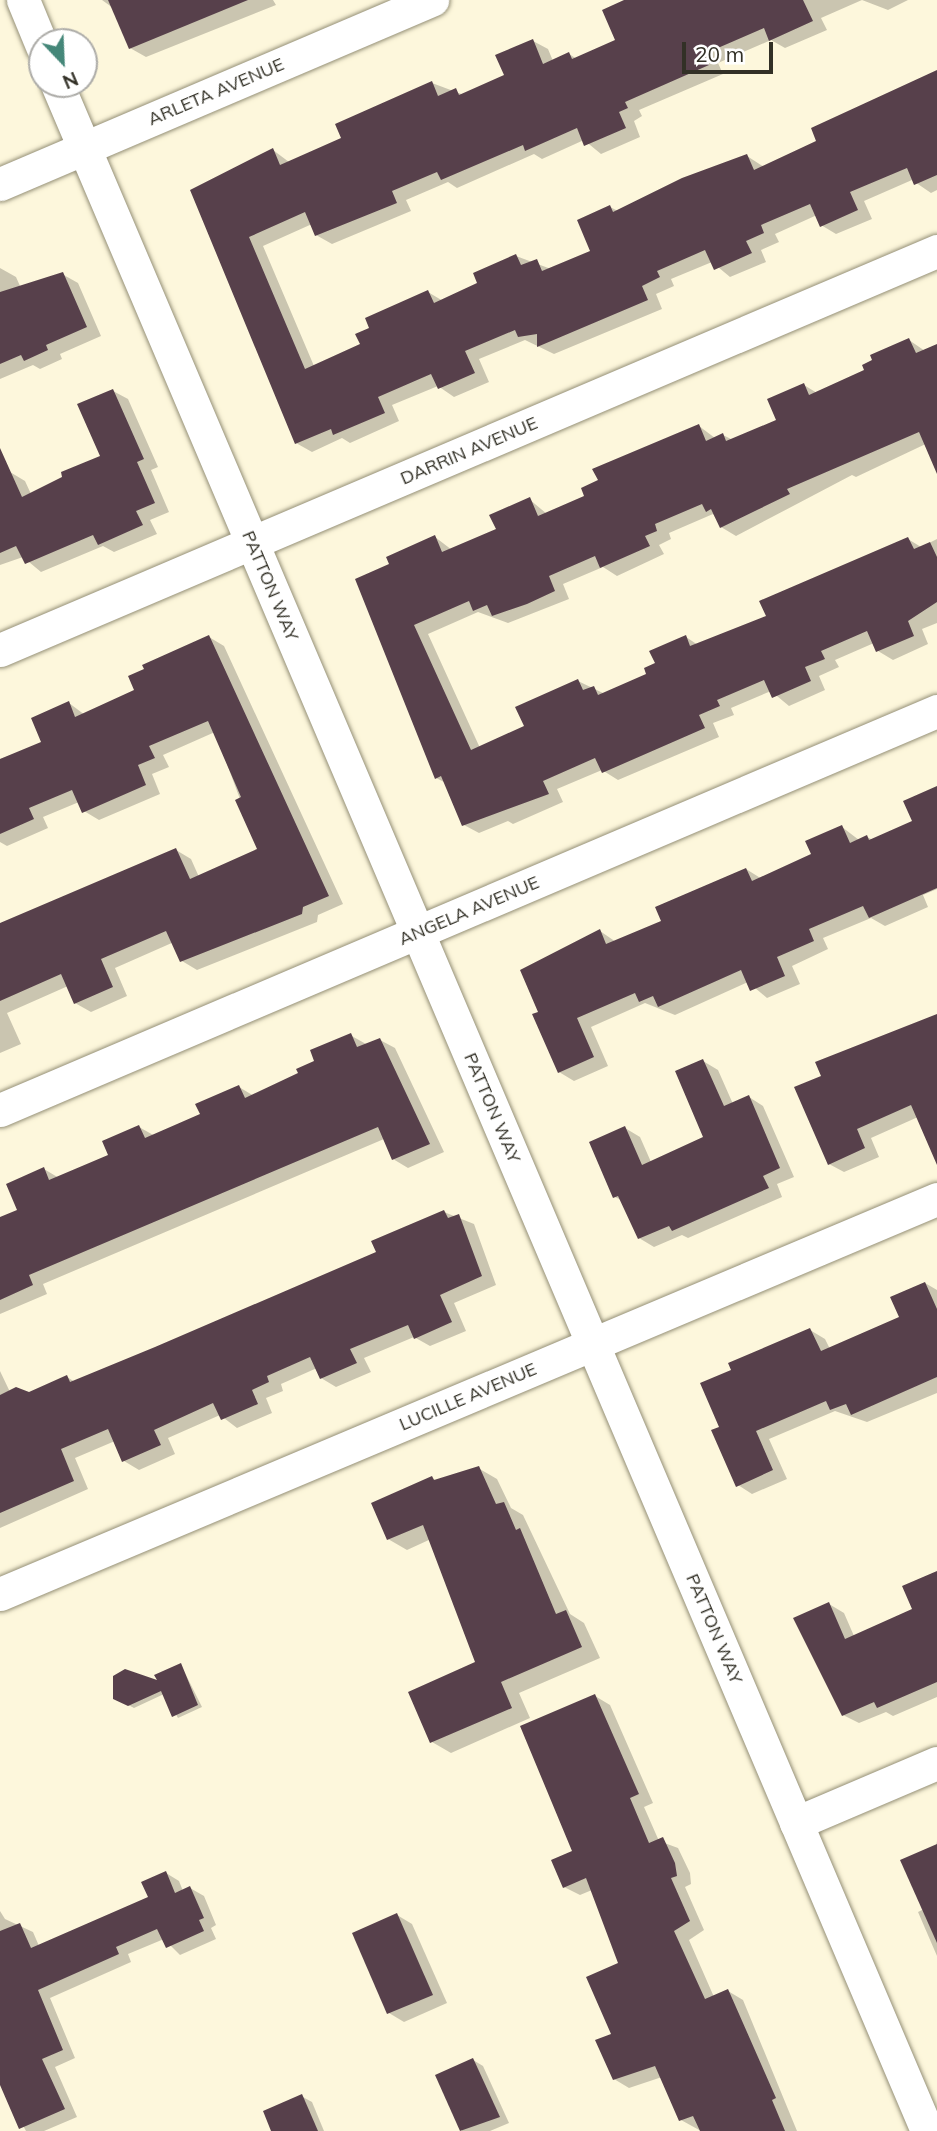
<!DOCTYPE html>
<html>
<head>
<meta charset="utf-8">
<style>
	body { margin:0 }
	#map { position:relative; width:937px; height:2131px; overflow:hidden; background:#fdf7dc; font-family:Mulish,sans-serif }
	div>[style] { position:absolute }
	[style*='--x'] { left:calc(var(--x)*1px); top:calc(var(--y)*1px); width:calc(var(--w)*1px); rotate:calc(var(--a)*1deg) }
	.shadow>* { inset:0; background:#0003 }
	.building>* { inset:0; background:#57404b }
	.roads { filter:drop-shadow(0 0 2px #959077) drop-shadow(0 0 2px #959077) }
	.minor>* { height:33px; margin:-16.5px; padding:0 16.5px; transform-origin:16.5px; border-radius:16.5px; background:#fff }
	span { translate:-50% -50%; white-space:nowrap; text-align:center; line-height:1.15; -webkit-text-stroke:7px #fff; paint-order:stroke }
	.street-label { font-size:18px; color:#323026 }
	.north { position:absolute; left:28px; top:28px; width:70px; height:70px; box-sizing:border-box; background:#fff; border:2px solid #adaca8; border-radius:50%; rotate:157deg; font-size:19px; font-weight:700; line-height:28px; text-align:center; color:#323026 }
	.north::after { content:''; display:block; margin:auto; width:24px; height:32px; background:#458779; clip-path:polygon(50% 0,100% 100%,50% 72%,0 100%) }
	.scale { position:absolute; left:682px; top:42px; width:91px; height:32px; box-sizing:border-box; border:4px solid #323026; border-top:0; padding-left:9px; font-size:21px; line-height:24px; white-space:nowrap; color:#323026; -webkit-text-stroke:5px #fff; paint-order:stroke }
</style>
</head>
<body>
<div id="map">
	<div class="shadow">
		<i style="clip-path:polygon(102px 0,273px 0,276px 5px,146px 57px,130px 48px,113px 8px)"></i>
		<i style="clip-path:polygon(629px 0,908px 0,888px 10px,862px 0,821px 18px,827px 30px,785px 48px,771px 40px,718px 63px,723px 74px,639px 110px,642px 116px,634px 121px,640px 137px,601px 154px,584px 140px,542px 159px,534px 154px,457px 188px,448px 182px,406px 200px,411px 211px,332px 244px,316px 235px,312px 224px,263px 246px,314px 366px,362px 345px,372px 329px,428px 292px,443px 301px,479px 284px,516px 256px,551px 269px,593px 251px,610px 207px,618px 211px,747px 156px,764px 167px,819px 142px,937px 73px,937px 190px,931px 193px,912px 180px,864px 201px,872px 219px,836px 234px,821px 225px,817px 215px,775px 234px,779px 242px,761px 250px,766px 262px,730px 277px,712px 262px,671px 279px,674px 286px,656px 294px,662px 309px,554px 354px,525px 340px,479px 359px,489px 382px,454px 397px,438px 386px,392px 405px,399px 421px,350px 443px,342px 438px,312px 452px,296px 443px,192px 191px,273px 150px,289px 162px,343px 139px,432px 83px,464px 95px,506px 76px,533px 41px,548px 49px,553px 61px,569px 54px,577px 59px,618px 40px)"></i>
		<i style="clip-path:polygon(0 268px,16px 277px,20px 286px,34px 286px,62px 274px,78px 283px,101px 336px,60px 354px,62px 359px,40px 369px,33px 365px,0 379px)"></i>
		<i style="clip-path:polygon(909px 340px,925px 351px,937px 350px,937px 444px,932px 441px,856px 477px,852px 475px,736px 536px,721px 527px,713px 514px,669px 533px,671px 539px,659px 545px,664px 554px,617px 576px,603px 567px,563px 584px,569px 599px,508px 623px,478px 612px,428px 634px,480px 748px,526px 727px,578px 681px,605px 694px,649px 675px,686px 637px,698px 645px,768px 617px,908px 539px,921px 547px,937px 539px,937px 623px,922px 629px,928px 644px,893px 660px,878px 651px,874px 643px,835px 660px,839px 667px,819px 676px,825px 690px,789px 706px,771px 691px,731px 708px,734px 715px,713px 723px,719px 737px,618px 780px,602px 770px,557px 789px,563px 802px,513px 824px,508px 821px,479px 833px,464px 825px,446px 783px,436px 778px,391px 565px,435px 537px,452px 550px,498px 530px,529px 499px,547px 514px,586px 497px,699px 426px,715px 438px,723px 435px,733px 440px,778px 421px,804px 385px,817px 393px,866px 370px)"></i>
		<i style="clip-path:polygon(113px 391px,128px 399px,158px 467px,151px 470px,169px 512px,150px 520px,157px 534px,114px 552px,103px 546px,41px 572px,23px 557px,0 565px,0 476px,10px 472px,25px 481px,31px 494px,102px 456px)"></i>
		<i style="clip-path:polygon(209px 637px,224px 646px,343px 904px,318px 915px,317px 922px,197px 970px,182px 961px,174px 942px,115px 968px,127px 996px,91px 1012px,75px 1003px,68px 986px,7px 1013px,21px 1044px,0 1053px,0 928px,176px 850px,191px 859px,199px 877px,259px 850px,215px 732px,163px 755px,169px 767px,152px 774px,160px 794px,99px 820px,84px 811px,79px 802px,43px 817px,48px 828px,7px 846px,0 842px,0 759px,44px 743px,69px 703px,85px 715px,136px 691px)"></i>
		<i style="clip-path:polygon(937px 788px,937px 889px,923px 895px,928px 907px,885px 926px,871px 918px,823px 938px,828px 949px,792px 966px,800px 984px,767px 998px,748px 982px,675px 1015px,645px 1003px,591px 1027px,608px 1066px,574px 1081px,559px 1072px,540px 1013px,600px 931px,616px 942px,663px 922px,746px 869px,762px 879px,813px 855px,842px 827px,859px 840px,867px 837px,873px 840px,914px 822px)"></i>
		<i style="clip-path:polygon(937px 1018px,937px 1134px,918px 1117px,871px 1138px,879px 1157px,844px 1172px,829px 1164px,823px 1077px,817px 1062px)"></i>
		<i style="clip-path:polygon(350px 1035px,366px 1044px,380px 1040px,395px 1048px,444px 1152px,408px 1168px,393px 1159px,384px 1139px,43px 1284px,47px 1294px,0 1314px,0 1219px,19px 1211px,44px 1169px,59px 1178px,111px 1156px,139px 1127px,155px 1136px,202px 1115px,239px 1087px,254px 1096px,300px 1074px)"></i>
		<i style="clip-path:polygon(703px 1061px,718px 1070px,733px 1104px,749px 1097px,763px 1106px,794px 1177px,777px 1184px,782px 1197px,688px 1238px,682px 1235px,654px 1247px,639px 1238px,623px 1201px,615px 1197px,625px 1128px,640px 1137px,651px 1162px,706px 1138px)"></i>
		<i style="clip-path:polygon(444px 1212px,474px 1224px,496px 1285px,454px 1303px,466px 1331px,430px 1346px,414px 1337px,364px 1358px,371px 1372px,336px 1387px,321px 1378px,317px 1368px,281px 1384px,283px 1391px,266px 1398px,272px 1413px,237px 1428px,220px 1415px,168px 1438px,175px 1454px,139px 1470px,124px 1461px,115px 1441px,75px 1458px,88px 1489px,0 1528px,0 1371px,10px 1392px,30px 1393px,67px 1377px,75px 1382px,378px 1253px)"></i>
		<i style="clip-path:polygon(925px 1283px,937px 1290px,937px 1393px,867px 1422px,835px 1411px,769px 1439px,787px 1479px,752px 1494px,738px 1485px,721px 1427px,733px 1371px,810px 1330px,825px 1339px,830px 1349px,901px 1318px)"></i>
		<i style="clip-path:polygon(478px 1468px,497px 1479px,511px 1508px,523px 1515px,570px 1614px,584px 1623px,600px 1658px,519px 1693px,530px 1718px,451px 1753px,432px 1742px,477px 1663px,431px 1539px,407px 1550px,388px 1539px,432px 1478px,437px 1481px)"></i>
		<i style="clip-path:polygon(937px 1572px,937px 1697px,893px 1716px,886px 1712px,859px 1723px,843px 1715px,829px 1604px,844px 1613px,854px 1636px,915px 1610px)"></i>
		<i style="clip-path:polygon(181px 1665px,202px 1707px,178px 1718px,164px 1694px,134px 1708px,115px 1698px,160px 1683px)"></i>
		<i style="clip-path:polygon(595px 1696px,610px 1705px,653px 1803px,644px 1807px,659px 1841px,678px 1848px,690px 1873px,691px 1884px,685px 1887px,704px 1930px,689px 1940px,714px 1997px,728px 1991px,743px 2000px,797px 2131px,701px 2131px,681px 2120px,662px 2077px,629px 2088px,614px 2079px,620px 1964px,592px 1890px,580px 1895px,564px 1887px,574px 1852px)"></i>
		<i style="clip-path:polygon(937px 1841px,937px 1956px,918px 1912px,924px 1909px)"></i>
		<i style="clip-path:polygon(166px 1873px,179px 1881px,183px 1891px,190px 1888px,204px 1896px,216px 1925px,211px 1928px,216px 1939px,180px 1955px,164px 1939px,128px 1954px,131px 1962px,50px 1998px,75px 2058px,55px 2067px,77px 2117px,44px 2131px,26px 2131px,0 2083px,0 1911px,5px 1919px,33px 1932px,39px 1946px,150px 1898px)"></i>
		<i style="clip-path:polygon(397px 1915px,412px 1924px,447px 2003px,404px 2022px,389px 2013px)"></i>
		<i style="clip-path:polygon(473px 2060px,483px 2066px,509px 2123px,490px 2131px,462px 2131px,438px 2075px)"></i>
		<i style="clip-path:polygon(301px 2096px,312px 2102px,324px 2131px,273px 2131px)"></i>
	</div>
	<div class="building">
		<i style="clip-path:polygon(108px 0,248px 0,129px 49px)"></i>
		<i style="clip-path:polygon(624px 0,803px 0,813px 21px,769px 41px,764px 28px,704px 54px,709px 65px,625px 102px,628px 108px,619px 112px,626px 128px,584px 146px,577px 128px,525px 151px,523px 145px,441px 180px,437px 172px,392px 191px,397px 203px,315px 236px,305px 212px,249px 237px,305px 369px,360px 344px,355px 334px,369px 328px,365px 318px,428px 290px,434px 303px,477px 283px,473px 273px,516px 254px,521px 265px,537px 259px,542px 271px,590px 251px,577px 220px,610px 205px,613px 212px,682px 178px,747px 154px,754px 170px,816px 141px,811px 128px,937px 70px,937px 175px,914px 185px,907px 168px,850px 192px,858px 210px,820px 227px,810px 204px,761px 225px,764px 233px,746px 241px,752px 253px,714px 270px,705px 250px,657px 271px,660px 277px,642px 286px,648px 300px,537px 347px,537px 334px,518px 337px,515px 330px,465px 351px,475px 373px,438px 389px,431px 374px,378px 397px,385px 413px,333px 435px,331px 429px,295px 444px,190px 190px,273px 148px,280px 165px,341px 138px,335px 124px,432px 81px,438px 96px,456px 88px,459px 95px,504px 75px,495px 55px,533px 39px,543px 64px,569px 52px,572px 59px,615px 40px,602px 10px)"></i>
		<i style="clip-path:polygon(63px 272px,87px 327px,46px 345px,48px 350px,24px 361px,21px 355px,0 364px,0 292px)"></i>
		<i style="clip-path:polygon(909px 338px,916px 353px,937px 344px,937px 474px,919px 432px,787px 489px,790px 494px,720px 528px,711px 509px,706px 512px,702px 504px,655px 524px,657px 531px,645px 536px,650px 546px,600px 568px,595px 556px,549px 576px,555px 591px,527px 604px,492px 616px,487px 605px,473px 611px,469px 601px,414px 625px,471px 750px,524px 726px,515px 707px,578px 679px,583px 690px,594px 686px,598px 695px,646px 674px,644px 668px,655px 663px,649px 651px,686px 635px,690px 646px,766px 616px,759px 601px,908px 537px,914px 549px,930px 542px,937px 557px,937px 602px,908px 621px,914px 636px,876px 652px,867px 631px,821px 651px,825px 659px,805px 667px,811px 681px,772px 698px,764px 680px,717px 700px,720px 706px,699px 715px,705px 728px,602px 773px,595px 758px,543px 781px,549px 794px,462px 826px,441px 776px,435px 779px,355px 579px,389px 564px,386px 557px,435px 535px,442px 552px,496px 529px,489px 515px,530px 497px,538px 516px,584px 496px,581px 488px,598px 480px,592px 469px,699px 424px,706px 441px,723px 433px,726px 441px,776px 420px,767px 399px,804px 383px,809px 395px,864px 370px,862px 365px,872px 360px,870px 355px)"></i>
		<i style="clip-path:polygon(113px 389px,144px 459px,137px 462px,155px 503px,136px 511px,143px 525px,98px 545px,93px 535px,25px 564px,16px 546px,0 553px,0 448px,22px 497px,62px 477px,61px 472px,100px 456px,77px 404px)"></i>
		<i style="clip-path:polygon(209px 635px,329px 896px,303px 907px,302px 914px,180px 962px,166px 931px,101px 959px,113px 987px,74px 1004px,61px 974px,0 1001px,0 923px,176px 848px,190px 879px,257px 849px,235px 800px,241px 797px,208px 721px,149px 746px,155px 758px,138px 765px,146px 785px,82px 813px,72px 790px,29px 808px,34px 819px,0 834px,0 759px,41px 742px,31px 718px,69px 701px,75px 717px,134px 690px,128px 676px,144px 669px,142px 665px)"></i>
		<i style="clip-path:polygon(937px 786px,937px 888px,869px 918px,863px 906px,809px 929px,814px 941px,777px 957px,785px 976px,750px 991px,741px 970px,658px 1007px,653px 996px,639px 1002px,635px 993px,577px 1018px,594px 1057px,558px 1073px,532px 1014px,538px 1012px,520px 970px,600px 929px,606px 944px,661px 921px,655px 907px,746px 868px,752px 881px,811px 854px,805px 841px,842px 825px,850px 843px,867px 835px,869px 840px,912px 821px,903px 801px)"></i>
		<i style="clip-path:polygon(937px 1014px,937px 1165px,911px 1105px,857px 1129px,865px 1148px,828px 1165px,794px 1087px,821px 1076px,815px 1062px)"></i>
		<i style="clip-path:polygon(351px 1033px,357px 1047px,380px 1038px,430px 1144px,392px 1160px,378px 1127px,29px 1275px,33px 1285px,0 1300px,0 1217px,17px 1210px,6px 1184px,44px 1167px,49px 1180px,108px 1155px,102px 1141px,139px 1125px,145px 1138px,200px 1114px,195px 1104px,239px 1085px,245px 1098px,298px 1073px,296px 1069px,314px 1061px,310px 1050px)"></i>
		<i style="clip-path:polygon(703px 1059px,724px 1106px,749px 1095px,780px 1168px,763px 1176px,769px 1188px,672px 1231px,669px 1226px,638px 1239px,618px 1196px,613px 1198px,589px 1142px,625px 1126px,642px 1165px,703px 1137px,675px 1071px)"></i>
		<i style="clip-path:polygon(444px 1210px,448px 1218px,459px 1214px,482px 1276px,440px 1295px,452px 1322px,414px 1339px,408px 1325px,350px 1349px,357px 1363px,320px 1379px,310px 1357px,267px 1376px,269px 1382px,252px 1390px,258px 1404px,221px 1420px,213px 1403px,154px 1430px,161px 1445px,122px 1462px,108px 1429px,61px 1449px,74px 1481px,0 1513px,0 1395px,16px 1387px,29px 1392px,67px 1375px,70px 1382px,155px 1347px,376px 1252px,371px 1241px)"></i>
		<i style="clip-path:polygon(925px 1282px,937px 1309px,937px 1377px,851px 1415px,846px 1404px,830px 1410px,826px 1401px,756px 1431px,773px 1470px,736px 1487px,711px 1430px,719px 1427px,700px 1383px,731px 1370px,728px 1363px,810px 1328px,821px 1351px,899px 1317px,890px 1297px)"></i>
		<i style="clip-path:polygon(479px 1466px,496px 1504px,504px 1502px,516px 1530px,520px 1528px,556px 1614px,566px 1610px,582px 1647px,501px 1682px,512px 1708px,430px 1743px,408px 1692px,475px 1662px,423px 1525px,387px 1540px,371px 1503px,432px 1476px,434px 1480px)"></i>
		<i style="clip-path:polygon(937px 1571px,937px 1682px,877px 1708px,874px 1702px,842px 1716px,793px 1618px,829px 1602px,845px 1639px,912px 1609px,902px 1586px)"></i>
		<i style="clip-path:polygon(181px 1663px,198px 1705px,172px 1717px,161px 1691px,128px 1706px,113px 1699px,113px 1676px,125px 1669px,157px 1680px,154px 1675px)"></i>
		<i style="clip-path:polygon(595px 1694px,639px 1794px,630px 1798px,649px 1843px,663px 1837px,675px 1863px,677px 1876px,671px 1878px,690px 1921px,674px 1931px,705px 1999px,728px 1989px,776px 2098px,772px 2100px,785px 2131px,700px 2131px,693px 2116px,679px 2121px,655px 2066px,613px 2080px,595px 2040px,611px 2034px,586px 1977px,618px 1963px,586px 1878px,563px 1888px,551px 1860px,572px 1851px,520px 1726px)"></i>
		<i style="clip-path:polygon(937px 1844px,937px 1943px,900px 1860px)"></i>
		<i style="clip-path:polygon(166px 1871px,175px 1893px,190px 1886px,204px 1918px,199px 1920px,204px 1931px,166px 1948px,157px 1929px,116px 1947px,119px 1954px,38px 1990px,63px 2050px,42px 2059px,65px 2109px,19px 2129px,0 2085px,0 1931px,20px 1923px,31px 1948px,148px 1897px,141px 1882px)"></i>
		<i style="clip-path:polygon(397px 1913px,433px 1995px,387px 2014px,352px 1933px)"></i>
		<i style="clip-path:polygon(473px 2058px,500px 2117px,460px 2131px,435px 2075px)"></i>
		<i style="clip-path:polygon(302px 2094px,318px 2131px,271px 2131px,263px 2111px)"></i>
	</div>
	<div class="roads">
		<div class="minor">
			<i style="--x:23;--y:0;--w:50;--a:67.6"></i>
			<i style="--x:57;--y:84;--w:2224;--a:66.97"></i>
			<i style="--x:0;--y:184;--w:470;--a:-23.1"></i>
			<i style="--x:0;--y:650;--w:1018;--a:-23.07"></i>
			<i style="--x:0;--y:1110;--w:1018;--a:-23.07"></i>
			<i style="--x:0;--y:1594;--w:1017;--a:-22.86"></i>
			<i style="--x:796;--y:1823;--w:153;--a:-23.1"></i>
		</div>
	</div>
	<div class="street-label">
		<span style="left:216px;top:92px;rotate:-23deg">ARLETA AVENUE</span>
		<span style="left:469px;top:451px;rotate:-23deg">DARRIN AVENUE</span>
		<span style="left:270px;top:586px;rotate:67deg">PATTON WAY</span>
		<span style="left:469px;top:911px;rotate:-23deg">ANGELA AVENUE</span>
		<span style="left:492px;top:1108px;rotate:67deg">PATTON WAY</span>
		<span style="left:468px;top:1397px;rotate:-23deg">LUCILLE AVENUE</span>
		<span style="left:714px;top:1629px;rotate:67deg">PATTON WAY</span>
	</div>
	<div class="north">N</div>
	<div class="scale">20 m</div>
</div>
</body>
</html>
